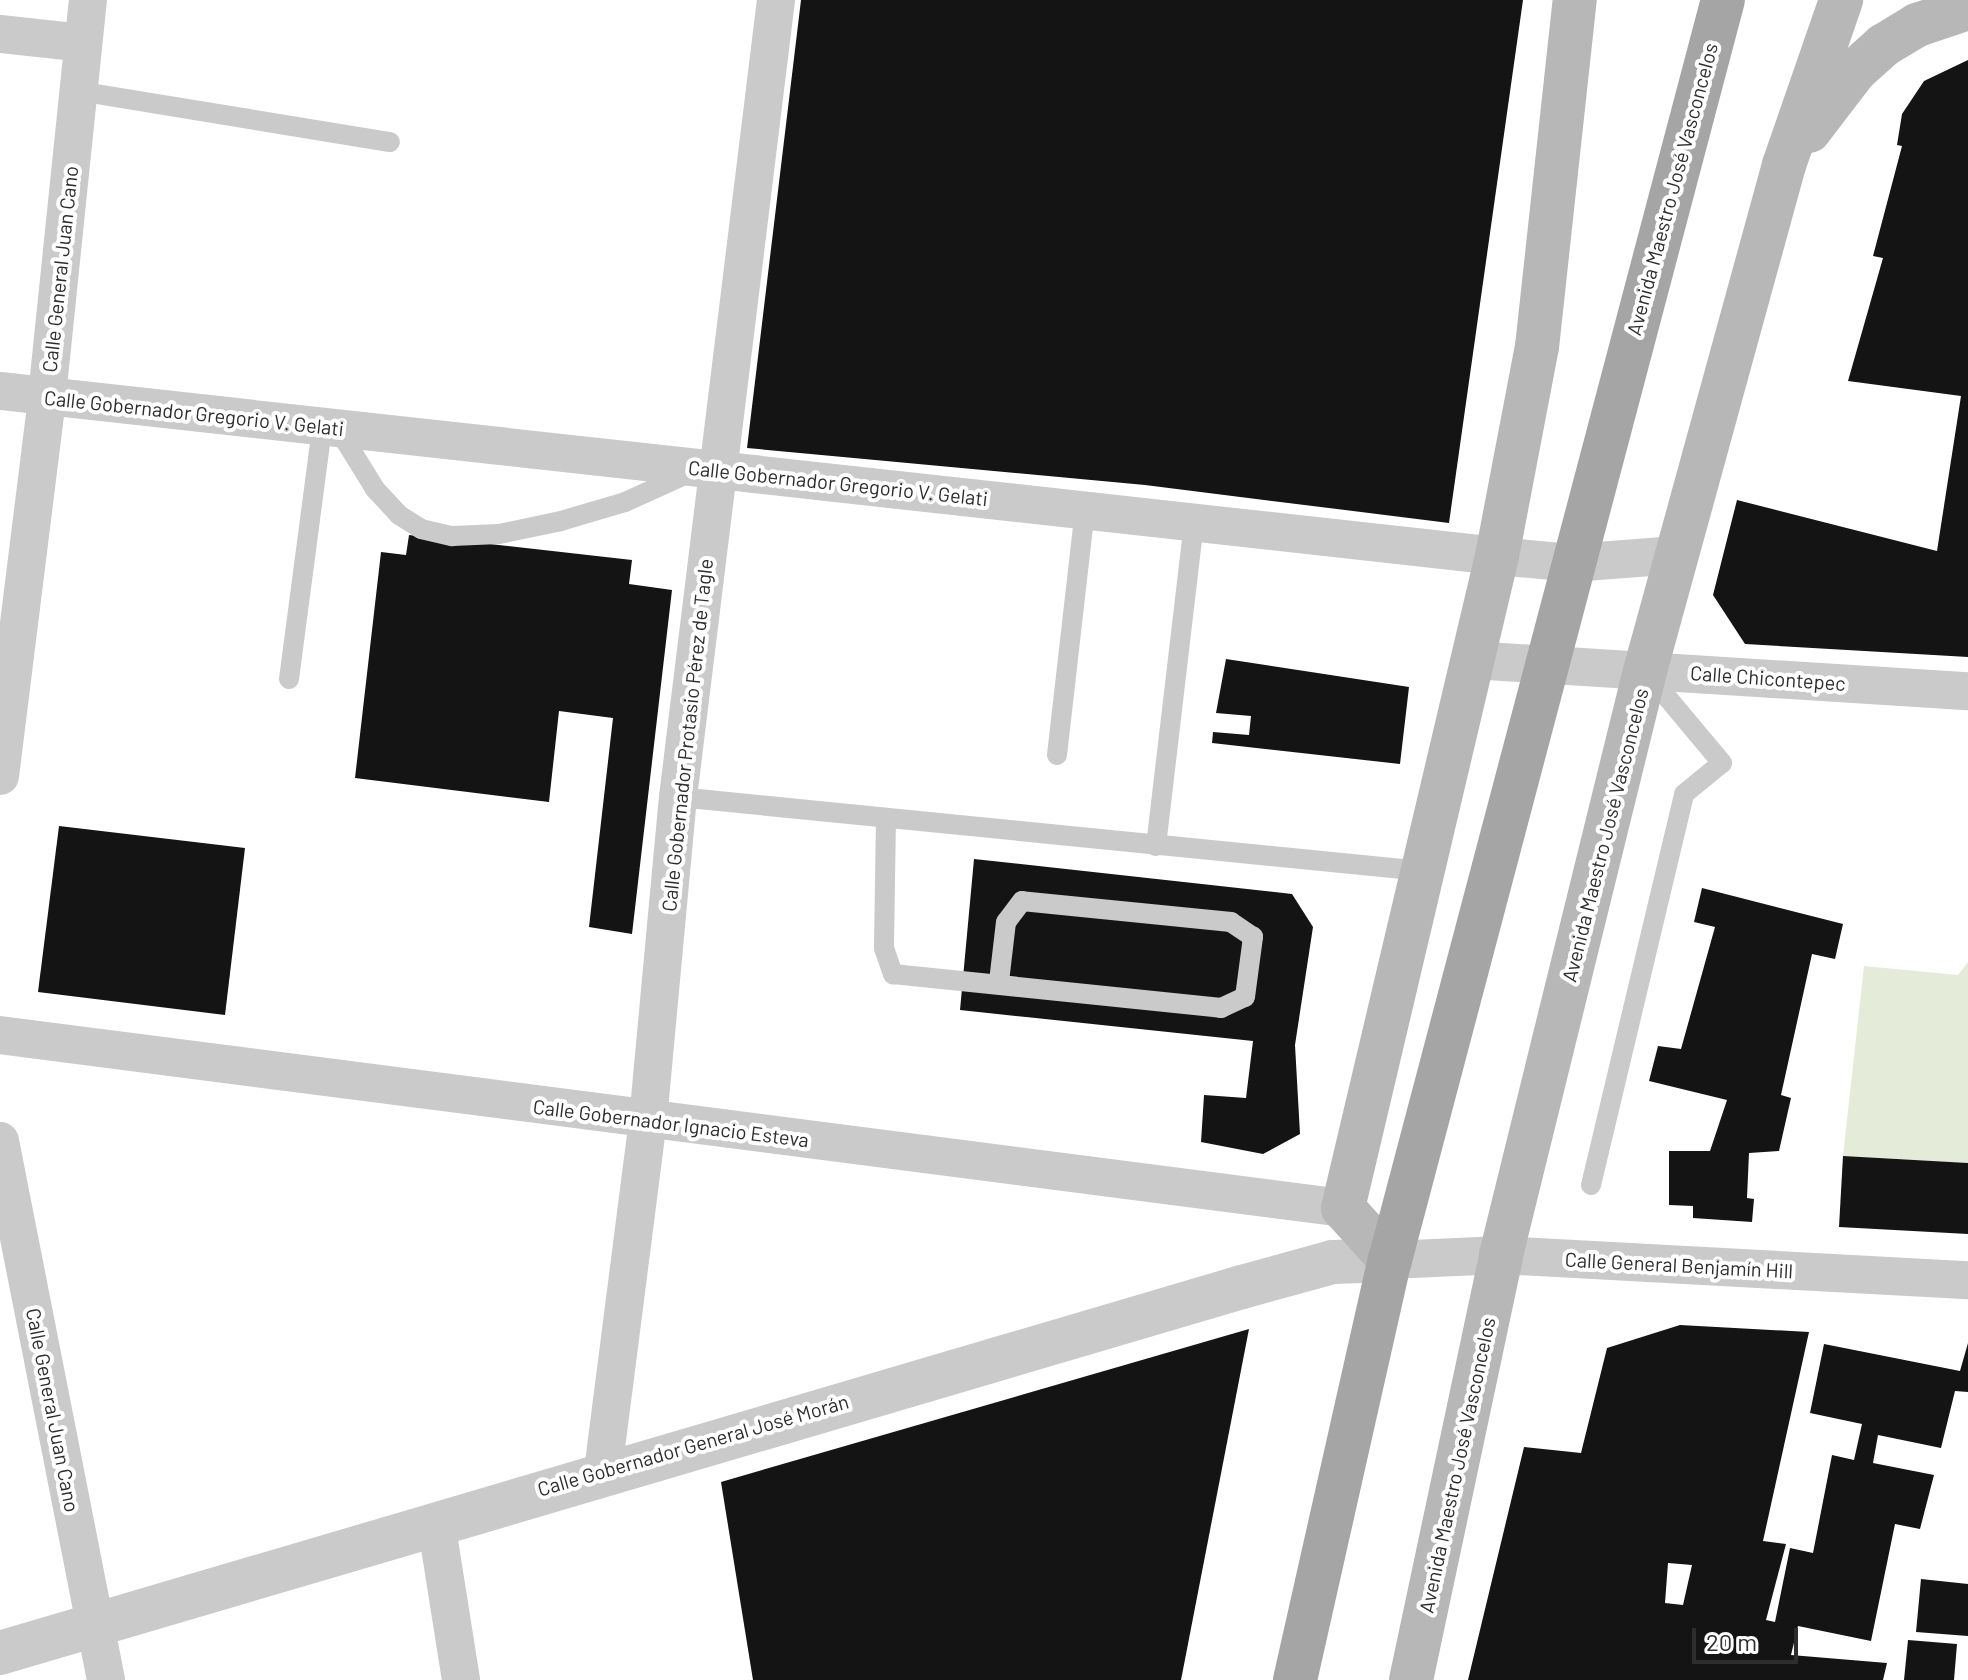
<!DOCTYPE html>
<html>
<head>
<meta charset="utf-8">
<style>
	body { margin:0 }
	#map { position:relative; width:1968px; height:1680px; overflow:hidden; background:#fff; font-family:Barlow,sans-serif }
	div>[style] { position:absolute }
	[style*='--x'] { left:calc(var(--x)*1px); top:calc(var(--y)*1px); width:calc(var(--w)*1px); rotate:calc(var(--a)*1deg) }
	.green>* { inset:0; background:#e4ebd9 }
	.building>* { inset:0; background:#141414 }
	.service>* { height:20px; margin:-10px; padding:0 10px; transform-origin:10px; border-radius:10px; background:#cacaca }
	.minor>* { height:38px; margin:-19px; padding:0 19px; transform-origin:19px; border-radius:19px; background:#cacaca }
	.tertiary>* { height:44px; margin:-22px; padding:0 22px; transform-origin:22px; border-radius:22px; background:#cacaca }
	.secondary>* { height:44px; margin:-22px; padding:0 22px; transform-origin:22px; border-radius:22px; background:#b7b7b7 }
	.primary>* { height:44px; margin:-22px; padding:0 22px; transform-origin:22px; border-radius:22px; background:#a5a5a5 }
	span { translate:-50% -50%; white-space:nowrap; text-align:center; line-height:1.15; -webkit-text-stroke:8px #fff; paint-order:stroke }
	.street-label { font-size:20px; color:#2d2d2d }
	.scale { position:absolute; left:1692px; top:1628px; width:106px; height:36px; box-sizing:border-box; border:4px solid #2d2d2d; border-top:0; padding-left:10px; font-size:24px; line-height:28px; white-space:nowrap; color:#2d2d2d; -webkit-text-stroke:6px #fff; paint-order:stroke }
</style>
</head>
<body>
<div id="map">
	<div class="green">
		<i style="clip-path:polygon(1968px 962px,1968px 1163px,1843px 1156px,1864px 966px,1958px 975px)"></i>
	</div>
	<div class="building">
		<i style="clip-path:polygon(801px 0,1523px 0,1449px 523px,1145px 485px,747px 448px)"></i>
		<i style="clip-path:polygon(1968px 60px,1968px 657px,1745px 644px,1713px 595px,1737px 500px,1937px 551px,1961px 396px,1848px 381px,1883px 258px,1873px 256px,1902px 146px,1897px 145px,1902px 114px,1924px 81px)"></i>
		<i style="clip-path:polygon(409px 535px,632px 560px,629px 584px,672px 590px,632px 934px,589px 927px,613px 718px,559px 711px,549px 802px,355px 778px,381px 552px,406px 555px)"></i>
		<i style="clip-path:polygon(1226px 659px,1409px 687px,1400px 764px,1212px 743px,1213px 732px,1249px 735px,1251px 716px,1216px 713px)"></i>
		<i style="clip-path:polygon(59px 826px,245px 848px,225px 1015px,38px 992px)"></i>
		<i style="clip-path:polygon(974px 859px,1292px 894px,1313px 927px,1295px 1045px,1300px 1134px,1263px 1154px,1201px 1142px,1204px 1095px,1246px 1098px,1253px 1041px,960px 1010px)"></i>
		<i style="clip-path:polygon(1702px 888px,1843px 924px,1835px 959px,1812px 954px,1781px 1095px,1791px 1098px,1779px 1151px,1749px 1153px,1747px 1198px,1754px 1199px,1752px 1222px,1693px 1218px,1693px 1206px,1669px 1205px,1669px 1151px,1710px 1151px,1727px 1100px,1649px 1081px,1658px 1046px,1681px 1049px,1715px 927px,1694px 922px)"></i>
		<i style="clip-path:polygon(1843px 1156px,1968px 1163px,1968px 1234px,1839px 1227px)"></i>
		<i style="clip-path:polygon(evenodd,1680px 1325px,1809px 1332px,1763px 1541px,1786px 1544px,1766px 1620px,1775px 1622px,1790px 1548px,1813px 1553px,1832px 1455px,1854px 1460px,1862px 1424px,1810px 1413px,1824px 1344px,1960px 1371px,1968px 1343px,1968px 1392px,1955px 1391px,1941px 1448px,1878px 1435px,1873px 1463px,1934px 1475px,1920px 1529px,1895px 1524px,1871px 1641px,1798px 1626px,1791px 1655px,1887px 1663px,1883px 1680px,1468px 1680px,1524px 1447px,1581px 1453px,1607px 1348px,1680px 1325px,1668px 1563px,1692px 1565px,1683px 1605px,1665px 1603px,1668px 1563px)"></i>
		<i style="clip-path:polygon(1249px 1329px,1181px 1680px,753px 1680px,721px 1482px)"></i>
		<i style="clip-path:polygon(1921px 1579px,1968px 1584px,1968px 1636px,1916px 1632px)"></i>
		<i style="clip-path:polygon(1908px 1640px,1957px 1644px,1954px 1680px,1904px 1680px)"></i>
	</div>
	<div class="service">
		<i style="--x:78;--y:91;--w:316;--a:9.3"></i>
		<i style="--x:338;--y:429;--w:70;--a:58.3"></i>
		<i style="--x:375;--y:489;--w:35;--a:47"></i>
		<i style="--x:399;--y:515;--w:26;--a:32"></i>
		<i style="--x:421;--y:529;--w:32;--a:13"></i>
		<i style="--x:452;--y:536;--w:47;--a:-2.4"></i>
		<i style="--x:499;--y:534;--w:63;--a:-11.8"></i>
		<i style="--x:561;--y:521;--w:67;--a:-16.5"></i>
		<i style="--x:625;--y:502;--w:70;--a:-24.4"></i>
		<i style="--x:289;--y:679;--w:254;--a:-82.5"></i>
		<i style="--x:1057;--y:755;--w:247;--a:-83.5"></i>
		<i style="--x:678;--y:797;--w:748;--a:5.68"></i>
		<i style="--x:886;--y:818;--w:130;--a:90.9"></i>
		<i style="--x:884;--y:948;--w:28;--a:71"></i>
		<i style="--x:893;--y:974;--w:330;--a:5.9"></i>
		<i style="--x:1221;--y:1008;--w:26;--a:-25"></i>
		<i style="--x:1245;--y:997;--w:61;--a:-82.4"></i>
		<i style="--x:1253;--y:937;--w:27;--a:-146"></i>
		<i style="--x:1231;--y:922;--w:210;--a:-174.3"></i>
		<i style="--x:1022;--y:901;--w:26;--a:127"></i>
		<i style="--x:1006;--y:922;--w:60;--a:96.7"></i>
		<i style="--x:1156;--y:846;--w:325;--a:-83.3"></i>
		<i style="--x:1591;--y:1185;--w:402;--a:-76.6"></i>
		<i style="--x:1684;--y:794;--w:49;--a:-39.2"></i>
		<i style="--x:1722;--y:763;--w:120;--a:-129.9"></i>
	</div>
	<div class="minor">
		<i style="--x:0;--y:34;--w:83;--a:6.2"></i>
		<i style="--x:0;--y:391;--w:1506;--a:6.29"></i>
		<i style="--x:1497;--y:556;--w:75;--a:5.3"></i>
		<i style="--x:1572;--y:563;--w:105;--a:-4.4"></i>
		<i style="--x:1471;--y:660;--w:498;--a:3.6"></i>
		<i style="--x:0;--y:776;--w:383;--a:-82.9"></i>
		<i style="--x:47;--y:396;--w:398;--a:-84.1"></i>
		<i style="--x:0;--y:1035;--w:1354;--a:7.34"></i>
		<i style="--x:0;--y:1141;--w:549;--a:78.87"></i>
		<i style="--x:1390;--y:1260;--w:111;--a:-2.6"></i>
		<i style="--x:1501;--y:1255;--w:468;--a:3.1"></i>
		<i style="--x:603;--y:1471;--w:354;--a:-82.7"></i>
		<i style="--x:648;--y:1120;--w:324;--a:-84.7"></i>
		<i style="--x:678;--y:797;--w:803;--a:-82.99"></i>
		<i style="--x:436;--y:1522;--w:160;--a:81"></i>
	</div>
	<div class="tertiary">
		<i style="--x:0;--y:1653;--w:1295;--a:-16.42"></i>
		<i style="--x:1242;--y:1287;--w:94;--a:-15.4"></i>
		<i style="--x:1333;--y:1262;--w:57;--a:-2"></i>
	</div>
	<div class="secondary">
		<i style="--x:1809;--y:131;--w:76;--a:-52.5"></i>
		<i style="--x:1855;--y:71;--w:39;--a:-42"></i>
		<i style="--x:1884;--y:45;--w:39;--a:-31"></i>
		<i style="--x:1917;--y:25;--w:54;--a:-18.4"></i>
		<i style="--x:1390;--y:1260;--w:70;--a:-132.1"></i>
		<i style="--x:1343;--y:1208;--w:670;--a:-76.71"></i>
		<i style="--x:1497;--y:556;--w:213;--a:-79.2"></i>
		<i style="--x:1537;--y:347;--w:349;--a:-83.8"></i>
		<i style="--x:1411;--y:1680;--w:434;--a:-78"></i>
		<i style="--x:1501;--y:1255;--w:601;--a:-76.15"></i>
		<i style="--x:1645;--y:671;--w:525;--a:-74.64"></i>
		<i style="--x:1784;--y:165;--w:175;--a:-70.9"></i>
	</div>
	<div class="primary">
		<i style="--x:1295;--y:1680;--w:431;--a:-77.3"></i>
		<i style="--x:1390;--y:1260;--w:1303;--a:-75.2"></i>
	</div>
	<div class="street-label">
		<span style="left:1672px;top:189px;rotate:-75deg">Avenida Maestro José Vasconcelos</span>
		<span style="left:60px;top:269px;rotate:-84deg">Calle General Juan Cano</span>
		<span style="left:194px;top:413px;rotate:6deg">Calle Gobernador Gregorio V. Gelati</span>
		<span style="left:838px;top:483px;rotate:6deg">Calle Gobernador Gregorio V. Gelati</span>
		<span style="left:1768px;top:678px;rotate:4deg">Calle Chicontepec</span>
		<span style="left:687px;top:735px;rotate:-84deg">Calle Gobernador Protasio Pérez de Tagle</span>
		<span style="left:1605px;top:835px;rotate:-76deg">Avenida Maestro José Vasconcelos</span>
		<span style="left:671px;top:1123px;rotate:7deg">Calle Gobernador Ignacio Esteva</span>
		<span style="left:1679px;top:1265px;rotate:3deg">Calle General Benjamín Hill</span>
		<span style="left:53px;top:1410px;rotate:79deg">Calle General Juan Cano</span>
		<span style="left:693px;top:1445px;rotate:-16deg">Calle Gobernador General José Morán</span>
		<span style="left:1457px;top:1465px;rotate:-78deg">Avenida Maestro José Vasconcelos</span>
	</div>
	<div class="scale">20 m</div>
</div>
</body>
</html>
